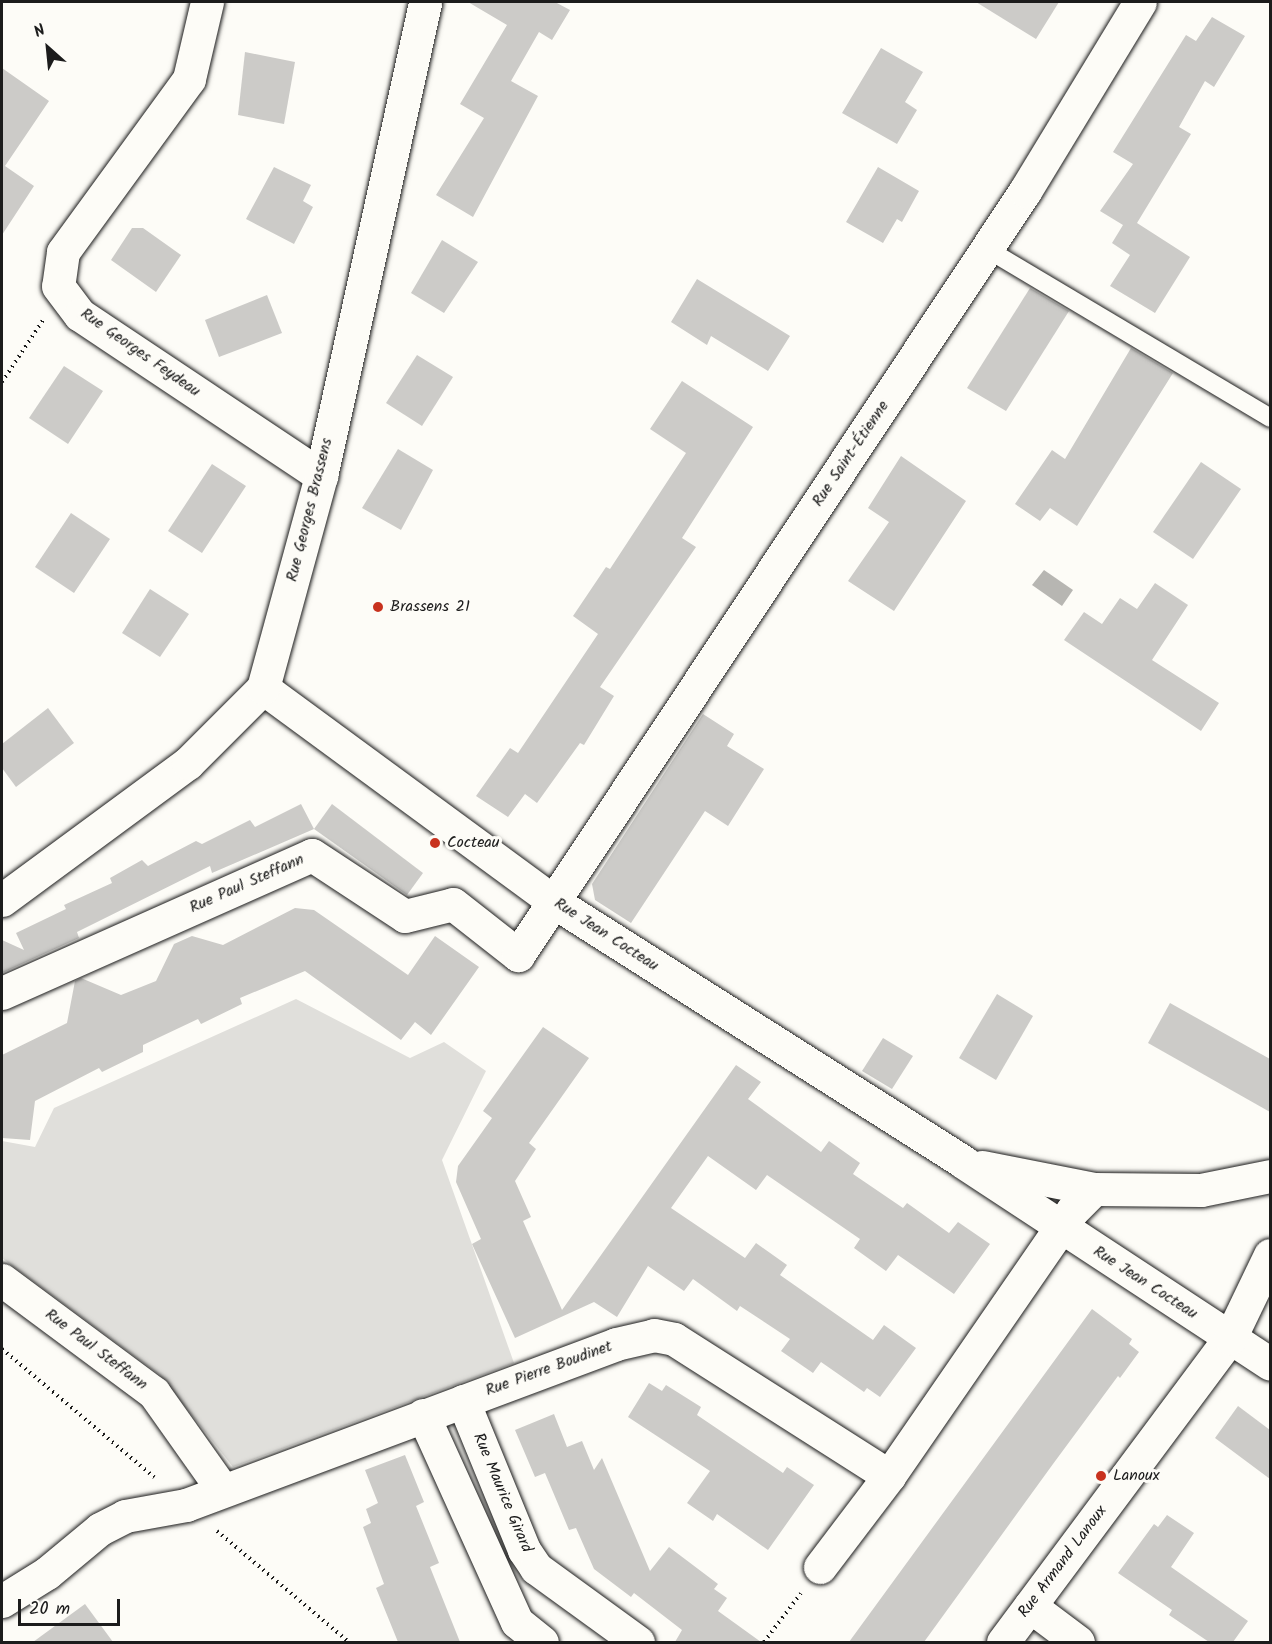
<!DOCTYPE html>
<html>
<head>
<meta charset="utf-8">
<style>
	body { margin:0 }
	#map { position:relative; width:1272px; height:1644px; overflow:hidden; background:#fdfcf7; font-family:Kalam,sans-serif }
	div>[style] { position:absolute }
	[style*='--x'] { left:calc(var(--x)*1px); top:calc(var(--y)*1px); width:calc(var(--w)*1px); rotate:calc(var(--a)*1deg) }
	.green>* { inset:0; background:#e0dfdb }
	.water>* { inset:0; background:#b7b6b2 }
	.building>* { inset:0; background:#cccbc8 }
	.path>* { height:4px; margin-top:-2px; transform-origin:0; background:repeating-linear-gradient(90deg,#1c1c1c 0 1.5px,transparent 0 6px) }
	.roads { filter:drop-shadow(0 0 2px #1c1c1c) drop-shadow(0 0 2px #1c1c1c) }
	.service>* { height:18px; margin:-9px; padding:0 9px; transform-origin:9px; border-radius:9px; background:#fdfcf7 }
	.minor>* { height:33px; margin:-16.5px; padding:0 16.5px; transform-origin:16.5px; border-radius:16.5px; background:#fdfcf7 }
	.dots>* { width:16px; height:16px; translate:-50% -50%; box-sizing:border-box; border:3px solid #fdfcf7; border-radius:50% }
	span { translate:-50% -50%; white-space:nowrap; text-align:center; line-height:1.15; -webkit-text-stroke:6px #fdfcf7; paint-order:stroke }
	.street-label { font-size:16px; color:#1c1c1c }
	.poi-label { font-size:16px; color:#1c1c1c }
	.left { translate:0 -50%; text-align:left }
	.frame { position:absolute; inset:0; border:3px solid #1c1c1c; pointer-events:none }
	.north { position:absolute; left:18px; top:18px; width:60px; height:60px; -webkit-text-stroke:4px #fdfcf7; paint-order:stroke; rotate:333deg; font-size:16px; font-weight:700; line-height:24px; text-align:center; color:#1c1c1c }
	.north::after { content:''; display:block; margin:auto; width:21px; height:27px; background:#1c1c1c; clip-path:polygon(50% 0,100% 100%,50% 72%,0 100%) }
	.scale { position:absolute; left:18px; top:1599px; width:102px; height:27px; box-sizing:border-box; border:3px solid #1c1c1c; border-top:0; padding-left:8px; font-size:18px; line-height:21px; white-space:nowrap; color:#1c1c1c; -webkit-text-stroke:4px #fdfcf7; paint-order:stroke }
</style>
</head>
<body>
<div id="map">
	<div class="green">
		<i style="clip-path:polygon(296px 999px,410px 1058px,444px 1042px,486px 1071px,442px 1160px,514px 1363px,233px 1467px,160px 1375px,2px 1258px,2px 1141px,35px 1147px,54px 1108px)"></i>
	</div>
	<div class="water">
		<i style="clip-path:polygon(1044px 570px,1073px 590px,1062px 606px,1032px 585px)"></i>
	</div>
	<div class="building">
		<i style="clip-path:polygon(468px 2px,555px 2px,570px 10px,552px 40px,539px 32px,511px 81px,538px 96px,473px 217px,436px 195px,484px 118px,460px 104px,507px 25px)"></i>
		<i style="clip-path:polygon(976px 2px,1059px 2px,1036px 39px)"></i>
		<i style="clip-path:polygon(1212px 17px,1245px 36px,1214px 87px,1205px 81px,1179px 127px,1191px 134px,1137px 223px,1190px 257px,1155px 313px,1110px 286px,1130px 255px,1112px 243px,1123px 225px,1100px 211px,1133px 164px,1113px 152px,1186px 35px,1196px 41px)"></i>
		<i style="clip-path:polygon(881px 48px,923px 72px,905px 102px,917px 110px,897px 144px,842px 113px)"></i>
		<i style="clip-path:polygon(245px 52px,295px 62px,284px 124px,238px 115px)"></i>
		<i style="clip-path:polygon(2px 68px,49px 101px,5px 166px,34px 186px,2px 235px)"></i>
		<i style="clip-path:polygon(274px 167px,311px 185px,303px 201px,313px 207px,294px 244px,246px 219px)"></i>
		<i style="clip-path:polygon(878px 167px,919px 191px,902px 222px,897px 219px,883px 243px,846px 222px)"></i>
		<i style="clip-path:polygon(132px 228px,143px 228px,181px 255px,156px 292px,111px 260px)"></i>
		<i style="clip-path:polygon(442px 240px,478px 262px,444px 313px,411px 293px)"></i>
		<i style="clip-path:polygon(697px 279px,790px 336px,768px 371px,711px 336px,707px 345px,671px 322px)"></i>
		<i style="clip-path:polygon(1030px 288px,1069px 311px,1006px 411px,967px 388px)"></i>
		<i style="clip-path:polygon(267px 295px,282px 333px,219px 357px,205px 320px)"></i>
		<i style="clip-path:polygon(1131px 348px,1173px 373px,1077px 526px,1050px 508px,1040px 521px,1015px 504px,1052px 450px,1065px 459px)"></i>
		<i style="clip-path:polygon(417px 355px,453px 377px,422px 426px,386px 403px)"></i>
		<i style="clip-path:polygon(64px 366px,103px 391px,68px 444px,29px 418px)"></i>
		<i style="clip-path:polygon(682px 381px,753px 427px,682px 538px,696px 547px,600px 687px,614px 696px,584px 745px,580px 743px,537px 803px,525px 794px,508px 817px,476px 796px,510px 748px,518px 753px,598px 634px,573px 616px,606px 567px,610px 569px,686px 453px,650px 429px)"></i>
		<i style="clip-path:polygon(398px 449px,433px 470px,401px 530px,362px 508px)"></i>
		<i style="clip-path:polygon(901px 456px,966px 501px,894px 611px,848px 581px,889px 522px,868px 508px)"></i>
		<i style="clip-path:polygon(1201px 462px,1241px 489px,1193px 559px,1153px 532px)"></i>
		<i style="clip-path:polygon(212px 464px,246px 486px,202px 553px,168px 531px)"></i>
		<i style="clip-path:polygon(71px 513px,110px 539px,74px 593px,35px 567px)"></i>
		<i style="clip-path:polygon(1155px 583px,1188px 605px,1152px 660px,1219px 703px,1201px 731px,1064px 640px,1084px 612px,1102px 624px,1120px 598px,1137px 609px)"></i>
		<i style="clip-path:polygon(150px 589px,189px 614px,160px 657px,122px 633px)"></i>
		<i style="clip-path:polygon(48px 708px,74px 743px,16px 787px,2px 768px,2px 744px)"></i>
		<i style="clip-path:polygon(703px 714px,734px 734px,727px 746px,764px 769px,728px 826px,705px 811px,631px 923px,595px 900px,592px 884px)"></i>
		<i style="clip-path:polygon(301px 804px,314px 829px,212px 873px,210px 866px,77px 932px,79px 938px,2px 973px,2px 940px,24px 950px,16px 933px,66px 909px,64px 905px,112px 883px,110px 878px,142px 860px,148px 866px,196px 841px,202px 844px,250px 820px,255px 827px)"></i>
		<i style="clip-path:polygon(332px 804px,423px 873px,407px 895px,314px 829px)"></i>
		<i style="clip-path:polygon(295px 908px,314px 910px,408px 975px,435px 936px,479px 967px,431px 1035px,415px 1022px,401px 1040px,305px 971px,240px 998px,242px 1004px,201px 1024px,198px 1019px,143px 1045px,143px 1052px,102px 1072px,99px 1068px,35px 1101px,30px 1140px,2px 1138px,2px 1055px,67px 1023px,75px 981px,81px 978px,121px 995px,156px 981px,174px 944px,192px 936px,223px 945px)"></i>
		<i style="clip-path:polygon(997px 994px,1033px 1016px,996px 1080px,959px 1058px)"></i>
		<i style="clip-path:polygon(1170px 1003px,1270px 1059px,1270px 1112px,1148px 1043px)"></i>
		<i style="clip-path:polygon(543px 1027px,589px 1058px,529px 1143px,536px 1149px,515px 1181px,531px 1217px,523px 1221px,562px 1310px,736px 1065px,761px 1082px,748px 1099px,821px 1152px,829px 1141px,860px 1163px,853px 1174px,903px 1208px,907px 1203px,949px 1233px,958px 1222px,990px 1244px,954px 1294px,898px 1255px,886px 1271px,854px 1248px,860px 1239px,767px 1175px,756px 1190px,708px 1156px,671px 1208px,745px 1258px,756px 1243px,787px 1265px,780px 1275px,873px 1340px,884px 1325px,916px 1348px,880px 1397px,867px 1388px,864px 1392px,821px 1362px,813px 1373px,781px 1351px,790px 1339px,740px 1306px,737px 1311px,693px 1279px,684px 1291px,648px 1266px,617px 1317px,594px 1302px,515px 1338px,472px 1244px,481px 1239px,456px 1182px,458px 1166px,492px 1118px,483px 1111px)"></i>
		<i style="clip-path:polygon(883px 1038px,913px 1056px,892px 1089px,862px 1071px)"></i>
		<i style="clip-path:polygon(1092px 1309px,1132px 1339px,1129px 1344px,1139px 1352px,1120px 1378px,1118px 1376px,1053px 1464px,924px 1642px,849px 1642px)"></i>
		<i style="clip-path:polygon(649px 1383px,662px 1391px,666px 1385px,701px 1407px,697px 1415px,783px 1473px,787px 1467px,814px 1485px,768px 1550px,717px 1514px,713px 1521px,687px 1503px,710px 1471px,628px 1417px)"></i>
		<i style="clip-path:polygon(1238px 1406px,1270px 1430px,1270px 1479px,1215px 1438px)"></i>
		<i style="clip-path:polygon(554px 1414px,567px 1447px,582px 1441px,594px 1470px,602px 1458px,650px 1571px,669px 1547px,718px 1584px,714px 1589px,727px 1598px,718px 1611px,761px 1642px,675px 1642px,682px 1630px,634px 1593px,631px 1597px,594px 1569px,576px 1528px,569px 1530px,545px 1473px,535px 1477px,515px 1430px)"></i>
		<i style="clip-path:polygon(405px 1455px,424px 1502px,416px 1506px,439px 1563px,430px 1567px,460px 1642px,398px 1642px,376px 1588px,384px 1584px,363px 1527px,371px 1523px,366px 1509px,378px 1503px,365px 1470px)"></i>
		<i style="clip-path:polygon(1167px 1515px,1194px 1533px,1171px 1567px,1248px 1621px,1233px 1642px,1209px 1642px,1169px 1615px,1172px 1610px,1118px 1573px,1154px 1524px,1158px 1527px)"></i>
		<i style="clip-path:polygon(85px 1604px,113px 1642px,33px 1642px)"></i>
	</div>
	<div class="path">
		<i style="--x:2;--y:382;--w:74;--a:-56.5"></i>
		<i style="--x:2;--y:1349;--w:199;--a:40.1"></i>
		<i style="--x:217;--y:1531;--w:172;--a:40.1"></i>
		<i style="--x:764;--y:1642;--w:61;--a:-52.9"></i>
	</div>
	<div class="roads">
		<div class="service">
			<i style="--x:987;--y:249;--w:330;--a:30.8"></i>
		</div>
		<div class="minor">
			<i style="--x:207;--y:2;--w:79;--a:103.2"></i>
			<i style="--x:189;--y:79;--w:214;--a:126.1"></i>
			<i style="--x:63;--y:252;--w:34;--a:98"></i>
			<i style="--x:58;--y:286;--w:36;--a:53"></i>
			<i style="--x:80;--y:315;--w:290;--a:33.7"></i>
			<i style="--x:263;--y:688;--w:361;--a:36.3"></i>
			<i style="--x:554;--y:902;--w:485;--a:32.4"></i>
			<i style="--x:963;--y:1162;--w:367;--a:33.3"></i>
			<i style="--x:2;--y:900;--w:231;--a:-36.4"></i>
			<i style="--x:188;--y:763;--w:106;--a:-45"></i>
			<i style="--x:263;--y:688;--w:220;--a:-74.7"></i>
			<i style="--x:321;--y:476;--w:485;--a:-77.6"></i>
			<i style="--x:2;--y:993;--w:339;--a:-24"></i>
			<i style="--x:312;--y:855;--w:111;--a:33.3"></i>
			<i style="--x:405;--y:916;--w:49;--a:-14"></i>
			<i style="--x:453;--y:904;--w:83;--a:38.1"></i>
			<i style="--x:518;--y:955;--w:917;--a:-56.43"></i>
			<i style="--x:1025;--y:191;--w:221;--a:-58.7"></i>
			<i style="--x:982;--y:1167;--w:114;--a:11.1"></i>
			<i style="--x:1094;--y:1189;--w:107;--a:0.5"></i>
			<i style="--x:1201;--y:1190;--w:70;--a:-11.5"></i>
			<i style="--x:2;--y:1280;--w:189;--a:36.6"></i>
			<i style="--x:154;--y:1393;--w:118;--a:54.7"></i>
			<i style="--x:463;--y:1401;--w:161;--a:67.7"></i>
			<i style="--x:524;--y:1550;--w:22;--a:56"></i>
			<i style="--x:536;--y:1568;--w:126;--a:36"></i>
			<i style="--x:423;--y:1415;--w:227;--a:65.6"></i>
			<i style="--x:517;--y:1622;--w:32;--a:39"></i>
			<i style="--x:820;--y:1567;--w:114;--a:-52.8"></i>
			<i style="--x:889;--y:1476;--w:322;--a:-55.4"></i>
			<i style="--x:1072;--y:1211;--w:31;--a:-45"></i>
			<i style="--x:2;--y:1601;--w:53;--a:-31.9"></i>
			<i style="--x:47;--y:1573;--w:69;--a:-39.7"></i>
			<i style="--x:100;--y:1529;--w:28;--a:-27"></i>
			<i style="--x:125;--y:1516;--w:62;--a:-10.2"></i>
			<i style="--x:186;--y:1505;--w:459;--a:-20.5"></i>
			<i style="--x:616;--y:1344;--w:39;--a:-13"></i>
			<i style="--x:654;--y:1335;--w:20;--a:11"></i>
			<i style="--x:674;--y:1339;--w:255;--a:32.5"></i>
			<i style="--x:1030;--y:1606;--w:60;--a:36.9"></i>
			<i style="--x:1003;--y:1642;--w:379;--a:-53.3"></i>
			<i style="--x:1230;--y:1338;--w:92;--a:-64.3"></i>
		</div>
	</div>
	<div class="dots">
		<i style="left:378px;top:607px;background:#c8321e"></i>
		<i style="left:435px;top:843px;background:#c8321e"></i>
		<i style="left:1101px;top:1476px;background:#c8321e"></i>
	</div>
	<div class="street-label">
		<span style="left:140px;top:353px;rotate:35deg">Rue Georges Feydeau</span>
		<span style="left:851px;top:454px;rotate:-56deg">Rue Saint-Étienne</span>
		<span style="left:310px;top:510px;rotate:-76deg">Rue Georges Brassens</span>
		<span style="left:247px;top:884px;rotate:-24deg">Rue Paul Steffann</span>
		<span style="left:606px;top:935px;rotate:33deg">Rue Jean Cocteau</span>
		<span style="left:1145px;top:1283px;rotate:33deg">Rue Jean Cocteau</span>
		<span style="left:96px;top:1350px;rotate:37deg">Rue Paul Steffann</span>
		<span style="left:549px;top:1369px;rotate:-20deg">Rue Pierre Boudinet</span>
		<span style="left:502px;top:1493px;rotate:67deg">Rue Maurice Girard</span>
		<span style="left:1063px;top:1562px;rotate:-53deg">Rue Armand Lanoux</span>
	</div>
	<div class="poi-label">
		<span class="left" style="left:390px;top:607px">Brassens 21</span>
		<span class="left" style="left:447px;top:843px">Cocteau</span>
		<span class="left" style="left:1113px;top:1476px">Lanoux</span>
	</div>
	<div class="frame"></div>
	<div class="north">N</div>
	<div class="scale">20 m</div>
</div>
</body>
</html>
